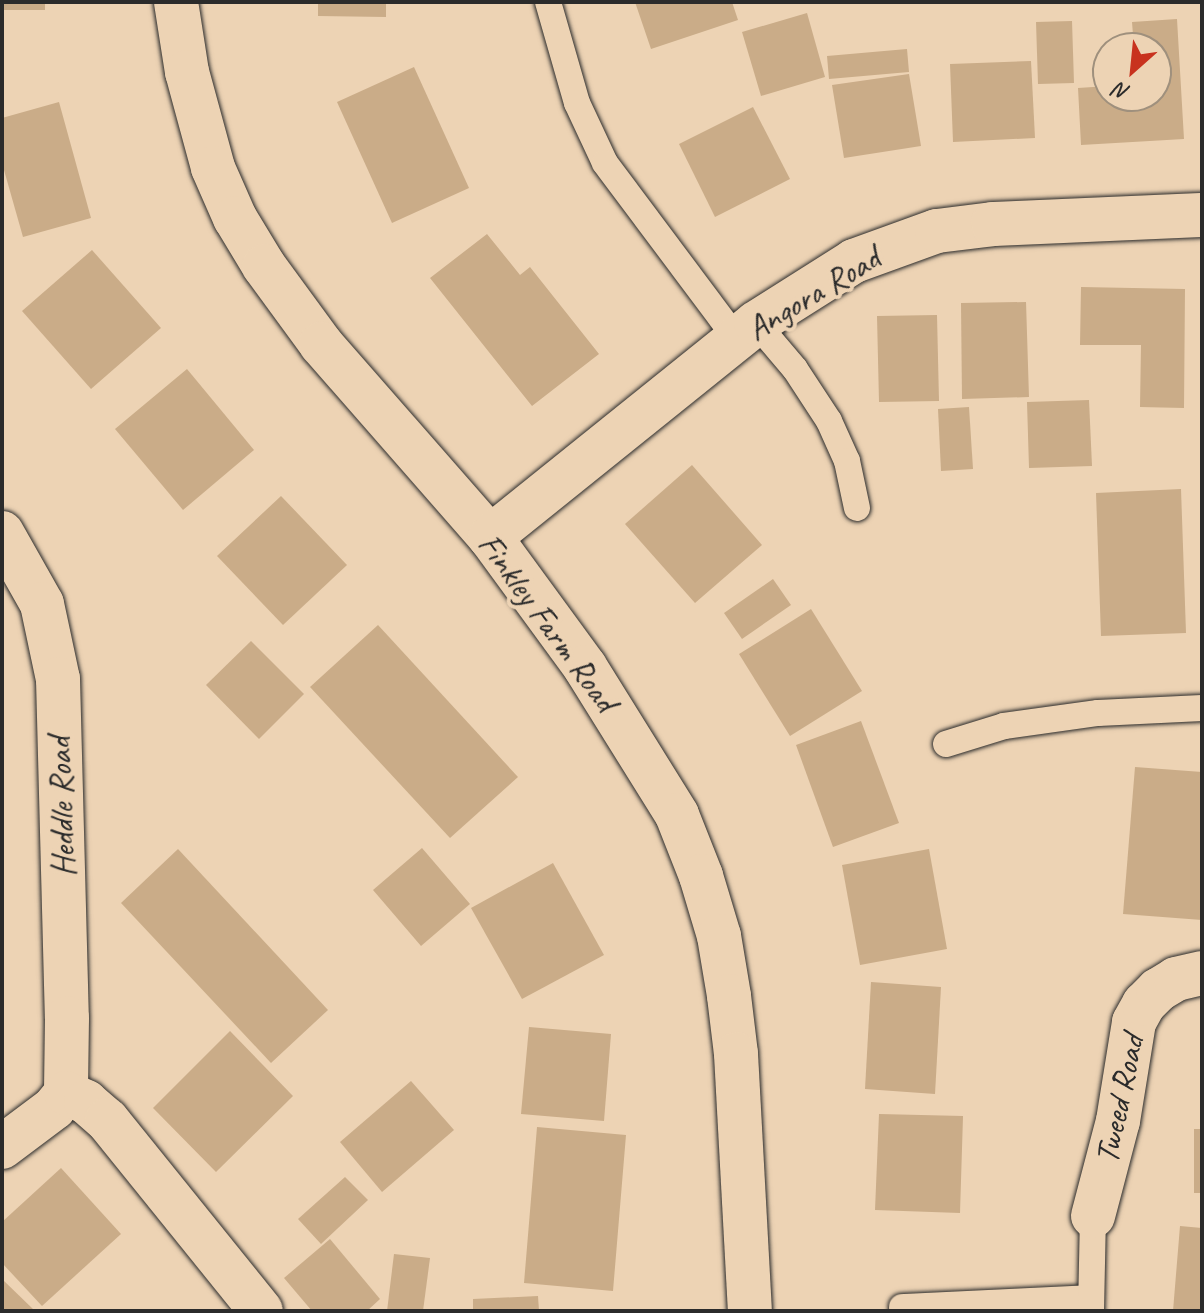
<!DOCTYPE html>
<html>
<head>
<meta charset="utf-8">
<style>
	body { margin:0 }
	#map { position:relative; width:1204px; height:1313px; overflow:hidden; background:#edd3b4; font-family:Caveat,sans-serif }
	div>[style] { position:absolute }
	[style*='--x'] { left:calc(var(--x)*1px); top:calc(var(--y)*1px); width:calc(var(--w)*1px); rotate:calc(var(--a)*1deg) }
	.building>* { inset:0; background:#caac88 }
	.roads { filter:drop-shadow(0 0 2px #2b2b2b) drop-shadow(0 0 2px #2b2b2b) }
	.service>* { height:26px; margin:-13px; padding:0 13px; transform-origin:13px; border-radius:13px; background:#edd3b4 }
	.minor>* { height:44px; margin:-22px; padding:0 22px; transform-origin:22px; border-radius:22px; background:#edd3b4 }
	span { translate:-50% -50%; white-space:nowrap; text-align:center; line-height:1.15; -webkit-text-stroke:8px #edd3b4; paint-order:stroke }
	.street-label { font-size:34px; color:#2b2b2b }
	.frame { position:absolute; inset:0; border:4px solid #2b2b2b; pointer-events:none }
	.north { position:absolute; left:1092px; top:32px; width:80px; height:80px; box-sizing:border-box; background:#edd3b4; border:2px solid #9f907d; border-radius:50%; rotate:207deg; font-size:22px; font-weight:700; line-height:32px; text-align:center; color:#2b2b2b }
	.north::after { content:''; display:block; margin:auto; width:28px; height:36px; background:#c8321e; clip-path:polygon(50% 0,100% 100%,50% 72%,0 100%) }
</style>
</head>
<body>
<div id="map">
	<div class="building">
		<i style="clip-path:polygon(2px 2px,45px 2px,45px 10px,2px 10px)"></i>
		<i style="clip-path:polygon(318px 2px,386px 2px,386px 17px,318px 16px)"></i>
		<i style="clip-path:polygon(635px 2px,732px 2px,738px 20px,651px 49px)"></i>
		<i style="clip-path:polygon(807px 13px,825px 77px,761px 96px,742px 32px)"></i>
		<i style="clip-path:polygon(1177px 19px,1184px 139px,1081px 145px,1078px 88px,1108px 86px,1108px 96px,1156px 96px,1156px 48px,1134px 48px,1132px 22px)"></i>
		<i style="clip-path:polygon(1072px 21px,1074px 83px,1038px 84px,1036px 22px)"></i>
		<i style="clip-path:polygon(907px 49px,909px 72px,829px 79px,827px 56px)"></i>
		<i style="clip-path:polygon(1031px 61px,1035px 138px,953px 142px,950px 64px)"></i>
		<i style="clip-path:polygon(414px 67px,469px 188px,392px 223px,337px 102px)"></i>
		<i style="clip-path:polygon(909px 74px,921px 146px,844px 158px,832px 85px)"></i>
		<i style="clip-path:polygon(59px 102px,91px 218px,23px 237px,2px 163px,2px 118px)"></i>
		<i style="clip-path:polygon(753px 107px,790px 179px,715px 217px,679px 144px)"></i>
		<i style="clip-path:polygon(487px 234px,520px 275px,530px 267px,599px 354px,532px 406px,430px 278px)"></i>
		<i style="clip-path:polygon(92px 250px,161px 328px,91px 389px,22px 311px)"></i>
		<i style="clip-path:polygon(1081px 287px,1185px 289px,1184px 408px,1140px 407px,1141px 345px,1080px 345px)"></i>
		<i style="clip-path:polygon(1026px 302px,1029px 397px,962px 399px,961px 303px)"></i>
		<i style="clip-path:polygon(937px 315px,939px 401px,879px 402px,877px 316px)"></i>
		<i style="clip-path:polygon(187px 369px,254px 450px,183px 510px,115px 429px)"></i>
		<i style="clip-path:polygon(1089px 400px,1092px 466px,1029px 468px,1027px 402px)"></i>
		<i style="clip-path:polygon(969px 407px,973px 469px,941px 471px,938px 409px)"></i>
		<i style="clip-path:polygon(692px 465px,762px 545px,695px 603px,625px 524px)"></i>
		<i style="clip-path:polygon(1181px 489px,1186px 633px,1101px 636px,1096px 493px)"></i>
		<i style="clip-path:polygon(281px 496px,347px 565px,283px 625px,217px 556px)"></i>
		<i style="clip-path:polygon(773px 579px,791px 605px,742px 639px,724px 613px)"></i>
		<i style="clip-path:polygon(811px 609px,862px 691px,790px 736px,739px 654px)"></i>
		<i style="clip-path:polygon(378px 625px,518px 777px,450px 838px,310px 687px)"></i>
		<i style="clip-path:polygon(251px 641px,304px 694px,259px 739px,206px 685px)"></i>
		<i style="clip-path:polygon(861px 721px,899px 823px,833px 847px,796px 745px)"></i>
		<i style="clip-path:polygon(1135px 767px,1202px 772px,1202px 920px,1123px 914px)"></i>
		<i style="clip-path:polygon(422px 848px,470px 904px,421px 946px,373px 890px)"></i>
		<i style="clip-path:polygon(178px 849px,328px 1010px,271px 1063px,121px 903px)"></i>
		<i style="clip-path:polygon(929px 849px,947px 949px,860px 965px,842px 865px)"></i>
		<i style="clip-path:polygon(553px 863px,604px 955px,522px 999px,471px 908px)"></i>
		<i style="clip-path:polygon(871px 982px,941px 987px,935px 1094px,865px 1089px)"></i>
		<i style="clip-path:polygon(529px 1027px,611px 1034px,604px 1121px,521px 1114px)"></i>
		<i style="clip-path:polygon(230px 1031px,293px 1096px,216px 1172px,153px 1108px)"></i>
		<i style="clip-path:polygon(411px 1081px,454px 1130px,382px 1192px,340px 1142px)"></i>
		<i style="clip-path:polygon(879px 1114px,963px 1116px,960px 1213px,875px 1210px)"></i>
		<i style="clip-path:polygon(537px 1127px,626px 1135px,613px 1291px,524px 1283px)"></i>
		<i style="clip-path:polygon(1194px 1129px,1202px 1129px,1202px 1193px,1194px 1193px)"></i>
		<i style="clip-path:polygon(61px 1168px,121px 1234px,42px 1306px,2px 1263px,2px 1222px)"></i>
		<i style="clip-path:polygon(345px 1177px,368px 1200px,321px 1244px,298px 1219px)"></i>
		<i style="clip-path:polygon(1180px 1226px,1202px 1228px,1202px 1311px,1173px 1311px)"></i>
		<i style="clip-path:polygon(330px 1239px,380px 1299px,367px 1311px,312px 1311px,284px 1278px)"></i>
		<i style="clip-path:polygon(394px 1254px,430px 1258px,423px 1311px,387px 1311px)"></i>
		<i style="clip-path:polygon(2px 1279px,35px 1311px,2px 1311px)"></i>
		<i style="clip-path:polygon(538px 1296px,539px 1311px,473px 1311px,473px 1299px)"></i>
	</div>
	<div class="roads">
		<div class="service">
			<i style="--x:548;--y:2;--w:105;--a:74"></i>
			<i style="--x:577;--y:103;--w:66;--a:65"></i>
			<i style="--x:605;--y:163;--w:219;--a:53.2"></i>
			<i style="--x:756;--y:323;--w:60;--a:49.7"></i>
			<i style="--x:795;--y:369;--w:62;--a:56.8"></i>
			<i style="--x:829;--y:421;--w:44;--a:65.8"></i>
			<i style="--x:847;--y:461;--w:48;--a:78"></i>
			<i style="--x:946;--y:744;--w:61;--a:-17.2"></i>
			<i style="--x:1004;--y:726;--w:95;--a:-7.9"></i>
			<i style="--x:1098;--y:713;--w:104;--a:-2.8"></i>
			<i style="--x:902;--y:1307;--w:189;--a:-2.7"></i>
			<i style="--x:1091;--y:1311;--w:95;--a:-88.8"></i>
		</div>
		<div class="minor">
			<i style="--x:176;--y:2;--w:71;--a:81.1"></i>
			<i style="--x:187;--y:72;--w:99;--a:74.8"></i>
			<i style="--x:213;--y:168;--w:55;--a:66.3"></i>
			<i style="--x:235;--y:218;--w:56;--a:58.9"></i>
			<i style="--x:264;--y:266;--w:97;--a:53.8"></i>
			<i style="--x:321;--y:344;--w:257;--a:48.8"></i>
			<i style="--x:490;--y:537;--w:161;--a:53.8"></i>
			<i style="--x:585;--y:667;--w:174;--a:58.1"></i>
			<i style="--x:677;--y:815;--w:66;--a:68.5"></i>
			<i style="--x:701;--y:876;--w:63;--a:73.3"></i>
			<i style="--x:719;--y:936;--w:61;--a:80.5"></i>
			<i style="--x:729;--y:996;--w:58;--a:83.1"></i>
			<i style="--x:736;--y:1054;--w:257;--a:86.9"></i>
			<i style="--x:2;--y:533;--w:81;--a:60.6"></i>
			<i style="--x:42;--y:604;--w:77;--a:78"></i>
			<i style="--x:58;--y:679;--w:339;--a:88.5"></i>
			<i style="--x:67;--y:1018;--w:75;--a:90.8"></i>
			<i style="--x:66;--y:1093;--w:19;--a:129"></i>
			<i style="--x:54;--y:1108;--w:65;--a:143.1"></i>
			<i style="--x:490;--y:537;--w:341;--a:-38.8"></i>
			<i style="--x:756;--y:323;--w:116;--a:-32.3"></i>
			<i style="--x:854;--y:261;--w:88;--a:-19.9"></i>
			<i style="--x:937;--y:231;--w:56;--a:-7.1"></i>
			<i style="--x:993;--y:224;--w:209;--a:-2.5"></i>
			<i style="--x:66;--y:1093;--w:22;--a:24"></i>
			<i style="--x:86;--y:1102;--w:28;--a:41"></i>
			<i style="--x:107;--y:1120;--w:245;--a:51.1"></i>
			<i style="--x:1093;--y:1216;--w:98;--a:-75.3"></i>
			<i style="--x:1118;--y:1121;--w:100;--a:-80.8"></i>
			<i style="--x:1134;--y:1022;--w:21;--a:-61"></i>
			<i style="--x:1144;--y:1004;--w:20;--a:-45"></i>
			<i style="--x:1158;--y:990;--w:21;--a:-31"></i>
			<i style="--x:1176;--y:979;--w:27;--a:-13"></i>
		</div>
	</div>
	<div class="street-label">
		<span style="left:813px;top:293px;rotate:-31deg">Angora Road</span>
		<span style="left:548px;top:622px;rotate:54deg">Finkley Farm Road</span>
		<span style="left:61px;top:807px;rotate:-92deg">Heddle Road</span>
		<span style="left:1119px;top:1099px;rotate:-78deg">Tweed Road</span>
	</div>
	<div class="frame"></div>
	<div class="north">N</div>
</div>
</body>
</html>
